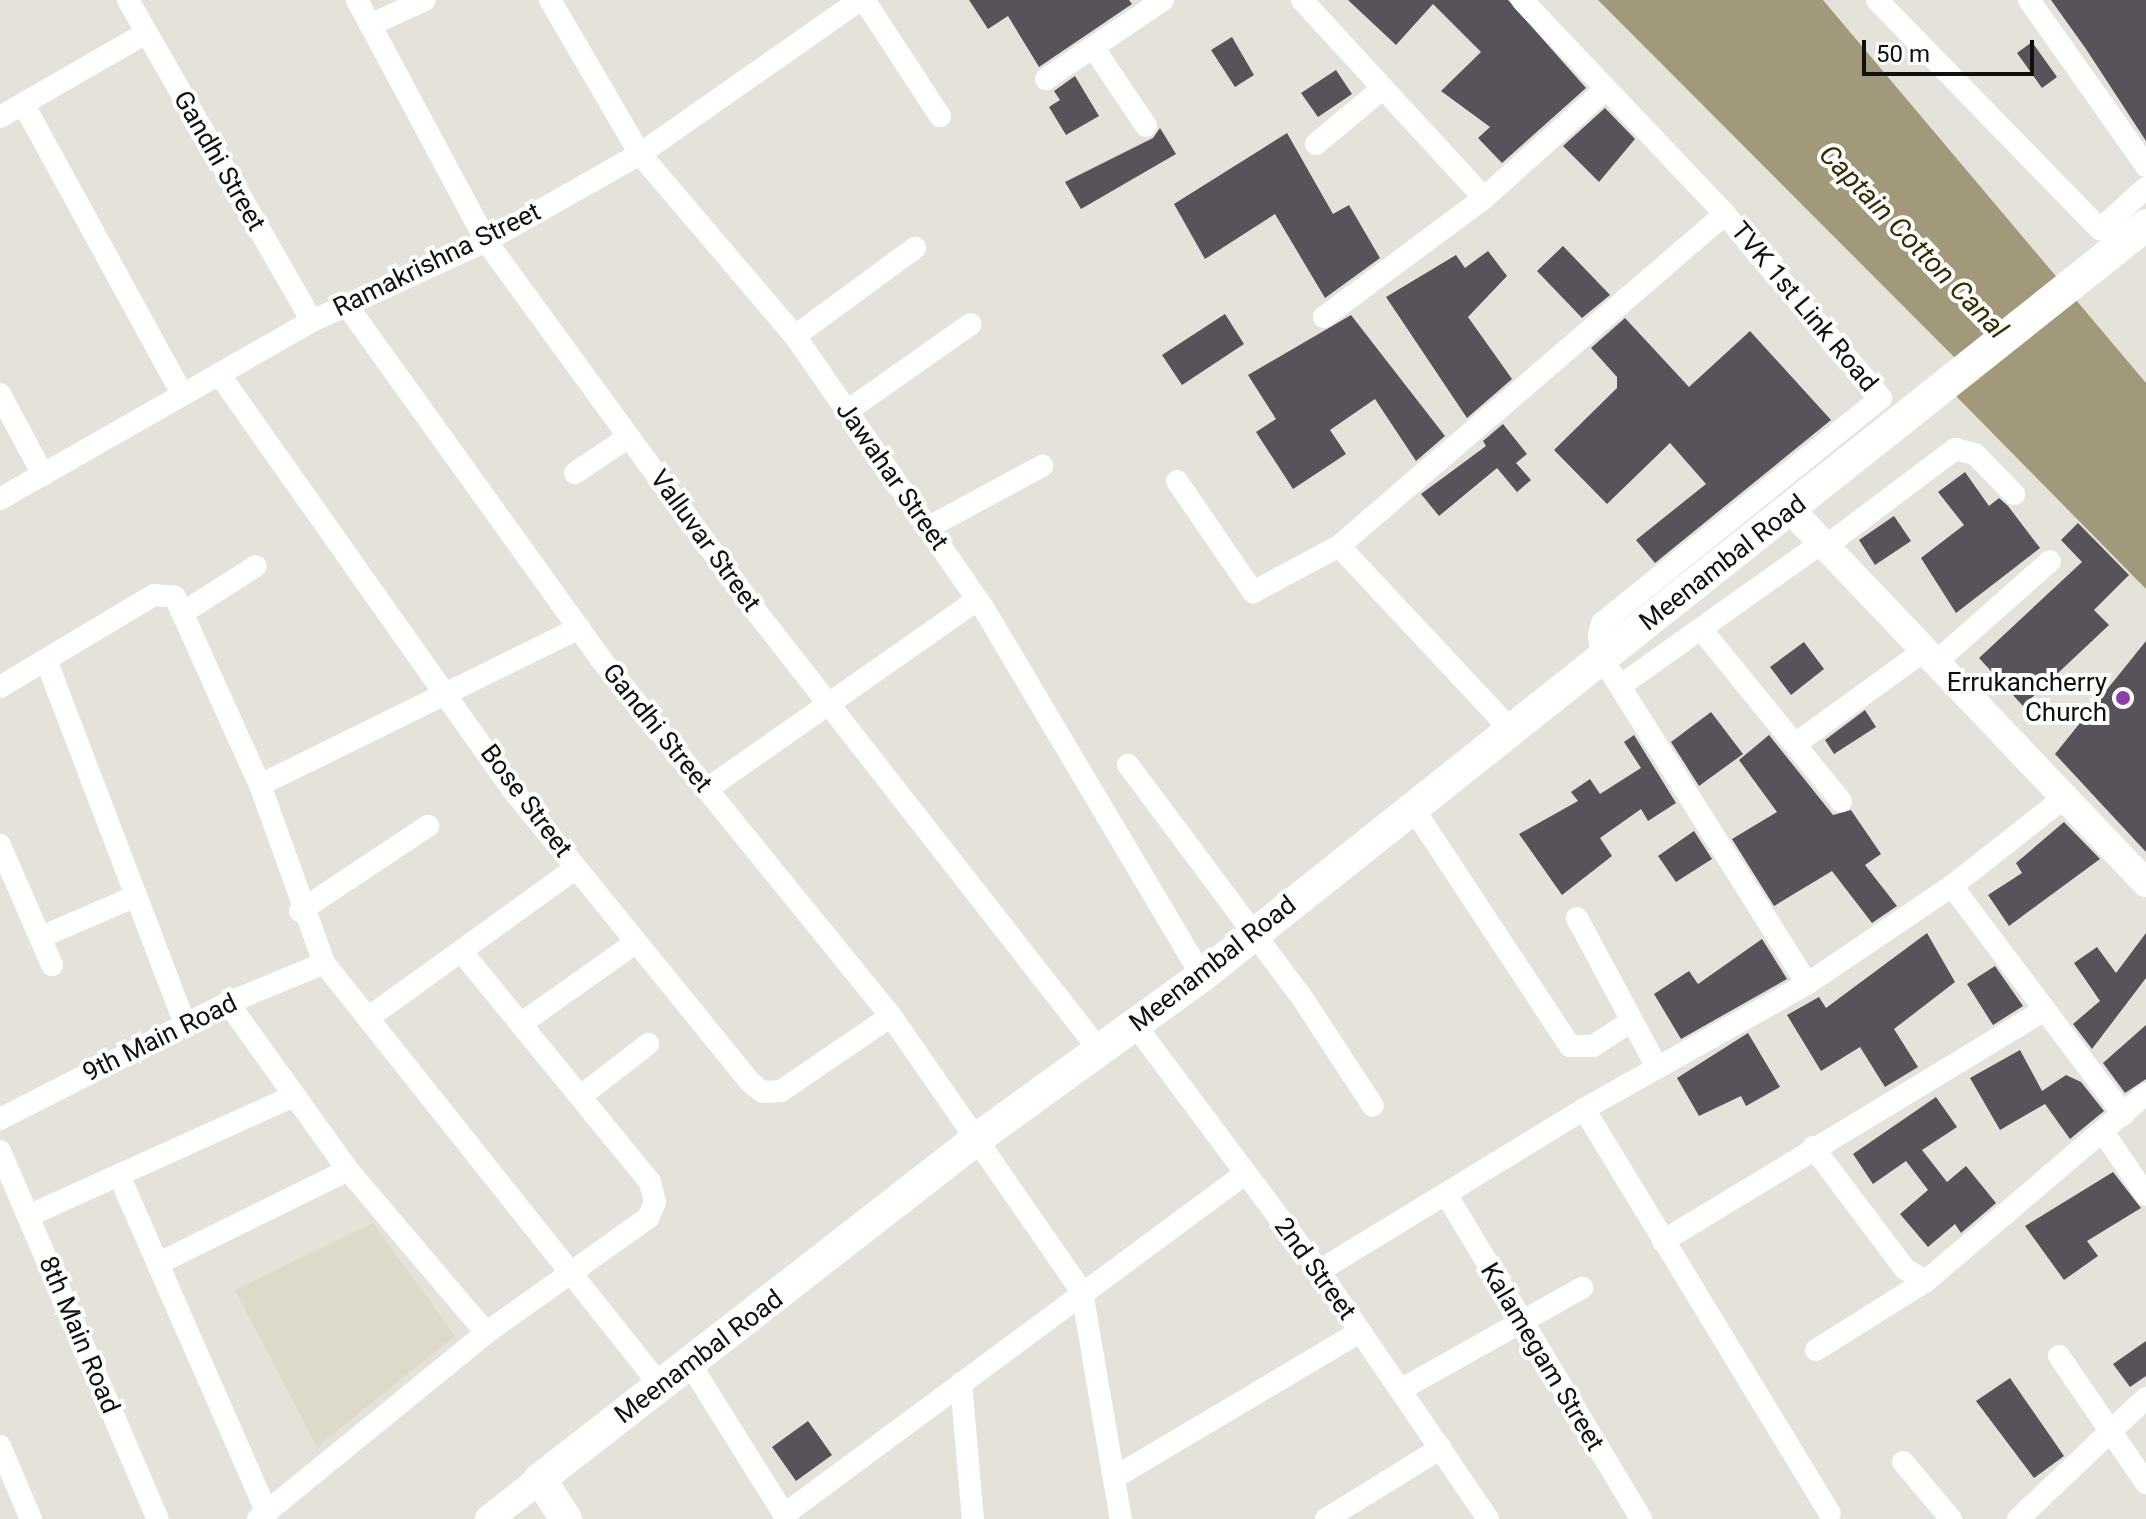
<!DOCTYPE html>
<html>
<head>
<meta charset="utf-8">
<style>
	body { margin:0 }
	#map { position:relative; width:2146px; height:1519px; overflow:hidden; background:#e5e2d9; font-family:Roboto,sans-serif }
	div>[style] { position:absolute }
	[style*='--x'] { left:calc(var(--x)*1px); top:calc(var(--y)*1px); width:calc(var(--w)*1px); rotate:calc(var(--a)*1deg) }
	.built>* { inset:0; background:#dedac9 }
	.water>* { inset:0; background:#a19979 }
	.building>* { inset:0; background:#58535a }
	.minor>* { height:22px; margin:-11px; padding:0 11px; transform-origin:11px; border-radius:11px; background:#fff }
	.tertiary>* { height:28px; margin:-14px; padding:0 14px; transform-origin:14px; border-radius:14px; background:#fff }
	.secondary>* { height:32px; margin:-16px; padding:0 16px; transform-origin:16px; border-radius:16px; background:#fff }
	.dots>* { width:22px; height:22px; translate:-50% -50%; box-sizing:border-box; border:4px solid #fff; border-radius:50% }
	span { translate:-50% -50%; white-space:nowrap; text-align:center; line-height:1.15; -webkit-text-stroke:8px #fff; paint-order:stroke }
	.street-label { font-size:26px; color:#11100d }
	.poi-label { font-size:26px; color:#11100d }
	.right { translate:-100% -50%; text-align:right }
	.water-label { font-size:28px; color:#352c00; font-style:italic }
	.scale { position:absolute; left:1862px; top:40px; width:172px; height:36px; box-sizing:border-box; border:4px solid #11100d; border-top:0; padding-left:10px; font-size:24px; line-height:28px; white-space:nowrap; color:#11100d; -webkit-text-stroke:6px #fff; paint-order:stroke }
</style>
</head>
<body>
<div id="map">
	<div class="built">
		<i style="clip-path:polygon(373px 1223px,455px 1336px,317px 1447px,235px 1290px)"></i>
	</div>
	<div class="water">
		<i style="clip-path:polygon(1598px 0,1823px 0,2146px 383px,2146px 589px,1953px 393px,1970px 373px)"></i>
	</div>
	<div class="building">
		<i style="clip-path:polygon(969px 0,1129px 0,1132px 4px,1039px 67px,1008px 16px,988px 29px)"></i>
		<i style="clip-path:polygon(1348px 0,1508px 0,1586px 88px,1502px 163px,1478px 138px,1490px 127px,1441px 91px,1481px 52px,1433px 4px,1396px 45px)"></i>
		<i style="clip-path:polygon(2051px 0,2146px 0,2146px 141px,2086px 49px)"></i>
		<i style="clip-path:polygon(1232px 37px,1254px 75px,1235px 87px,1211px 50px)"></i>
		<i style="clip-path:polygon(2032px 42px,2057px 77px,2042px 88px,2017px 53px)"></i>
		<i style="clip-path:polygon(1336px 70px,1352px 94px,1318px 117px,1301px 93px)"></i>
		<i style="clip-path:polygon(1075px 76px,1099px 116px,1066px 135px,1049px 107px,1060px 100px,1054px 91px)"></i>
		<i style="clip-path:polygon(1605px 108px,1635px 139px,1599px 182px,1563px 146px)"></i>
		<i style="clip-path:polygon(1160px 128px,1176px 154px,1081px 209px,1065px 182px,1153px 138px)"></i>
		<i style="clip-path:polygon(1287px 133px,1333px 214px,1349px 205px,1380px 258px,1325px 298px,1275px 214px,1205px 259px,1174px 204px)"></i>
		<i style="clip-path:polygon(1563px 246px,1610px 295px,1582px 318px,1537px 271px)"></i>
		<i style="clip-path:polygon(1488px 251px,1507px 276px,1468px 317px,1512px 379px,1467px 418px,1386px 297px,1456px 255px,1465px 268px)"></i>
		<i style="clip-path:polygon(1225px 314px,1244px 344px,1182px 385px,1162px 355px)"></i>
		<i style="clip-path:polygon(1351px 315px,1445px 436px,1416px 461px,1375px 399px,1330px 430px,1346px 454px,1293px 489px,1256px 432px,1276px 419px,1248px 375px)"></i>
		<i style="clip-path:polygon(1625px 318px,1689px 387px,1750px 331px,1831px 420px,1655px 563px,1636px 540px,1706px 484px,1670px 443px,1607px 504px,1554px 450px,1617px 388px,1617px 377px,1591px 348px)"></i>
		<i style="clip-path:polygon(1503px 424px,1527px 454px,1516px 463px,1531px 480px,1517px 492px,1497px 468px,1439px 516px,1421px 494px,1486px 446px,1483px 441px)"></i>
		<i style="clip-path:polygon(1965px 472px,1989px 506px,1999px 498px,2008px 506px,2040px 548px,1956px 613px,1921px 558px,1964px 525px,1938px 492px)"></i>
		<i style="clip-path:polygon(1894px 516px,1911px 541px,1875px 565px,1859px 540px)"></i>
		<i style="clip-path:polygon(2078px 523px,2129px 575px,2094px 610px,2109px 625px,2023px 706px,1979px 658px,2082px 562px,2061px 540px)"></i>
		<i style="clip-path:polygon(2146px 641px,2146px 852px,2055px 754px)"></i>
		<i style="clip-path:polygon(1804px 642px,1824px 669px,1791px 695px,1770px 667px)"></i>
		<i style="clip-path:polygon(1865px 710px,1876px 727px,1834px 754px,1825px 740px)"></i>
		<i style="clip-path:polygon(1711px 712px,1743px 754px,1699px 786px,1671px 742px)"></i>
		<i style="clip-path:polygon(1634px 735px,1676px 803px,1648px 821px,1641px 809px,1600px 838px,1612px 856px,1562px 895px,1519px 834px,1578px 801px,1571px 792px,1590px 779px,1600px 794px,1641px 768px,1624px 742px)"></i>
		<i style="clip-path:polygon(1769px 735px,1833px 815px,1851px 810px,1881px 854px,1865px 865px,1897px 906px,1872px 923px,1832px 871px,1774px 906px,1732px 839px,1777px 812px,1739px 760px)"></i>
		<i style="clip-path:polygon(2064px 822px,2100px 859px,2009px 926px,1988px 895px,2022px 873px,2016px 863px)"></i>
		<i style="clip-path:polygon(1694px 831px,1712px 859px,1676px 882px,1658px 856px)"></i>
		<i style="clip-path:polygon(1927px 933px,1955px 982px,1894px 1029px,1918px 1067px,1885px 1087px,1860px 1047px,1821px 1071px,1787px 1015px,1819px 997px,1826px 1008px)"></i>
		<i style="clip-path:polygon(2146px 933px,2146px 978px,2092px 1049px,2073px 1024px,2100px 1001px,2074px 963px,2097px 947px,2116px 973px)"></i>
		<i style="clip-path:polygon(1762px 939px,1787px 979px,1681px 1039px,1654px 994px,1689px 971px,1698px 984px)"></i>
		<i style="clip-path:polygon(1995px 966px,2023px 1006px,1993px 1025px,1967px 984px)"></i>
		<i style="clip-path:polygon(2146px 1025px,2146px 1079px,2125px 1093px,2103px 1063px)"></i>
		<i style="clip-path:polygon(1748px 1033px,1780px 1087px,1746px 1106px,1741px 1096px,1699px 1116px,1677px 1078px)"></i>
		<i style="clip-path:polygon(2020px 1050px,2042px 1091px,2066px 1075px,2081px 1082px,2104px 1111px,2070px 1139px,2045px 1104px,2000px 1130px,1970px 1078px)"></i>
		<i style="clip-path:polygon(1936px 1097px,1957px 1127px,1922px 1150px,1947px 1182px,1966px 1166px,1996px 1203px,1961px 1233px,1955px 1224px,1928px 1247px,1900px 1214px,1928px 1190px,1906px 1161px,1873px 1184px,1853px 1154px)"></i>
		<i style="clip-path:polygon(2113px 1172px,2141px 1208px,2087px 1241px,2098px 1256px,2064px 1280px,2025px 1226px)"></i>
		<i style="clip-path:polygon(2146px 1341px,2146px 1376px,2130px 1387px,2113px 1364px)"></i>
		<i style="clip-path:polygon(2010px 1378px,2064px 1456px,2034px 1478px,1976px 1401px)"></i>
		<i style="clip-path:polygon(808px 1421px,832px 1455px,796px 1481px,772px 1447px)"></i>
	</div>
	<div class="minor">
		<i style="--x:128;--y:0;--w:370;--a:60.2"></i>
		<i style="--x:357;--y:0;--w:273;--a:61.8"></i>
		<i style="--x:486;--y:241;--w:457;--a:53.9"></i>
		<i style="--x:755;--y:610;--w:560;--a:51.96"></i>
		<i style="--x:550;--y:0;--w:178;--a:59.7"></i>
		<i style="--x:640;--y:154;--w:239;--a:49.6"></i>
		<i style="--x:795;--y:336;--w:332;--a:55.3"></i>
		<i style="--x:984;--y:609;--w:427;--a:59.3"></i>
		<i style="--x:864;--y:0;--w:139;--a:56.8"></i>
		<i style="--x:1302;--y:0;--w:269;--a:47.4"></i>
		<i style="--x:1522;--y:0;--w:295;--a:46.5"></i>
		<i style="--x:1725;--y:214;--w:241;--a:49.7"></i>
		<i style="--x:1881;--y:398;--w:358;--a:141.1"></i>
		<i style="--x:1602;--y:623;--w:12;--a:104"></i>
		<i style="--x:1599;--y:635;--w:23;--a:83"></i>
		<i style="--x:1602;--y:658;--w:385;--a:57.8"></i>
		<i style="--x:1877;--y:0;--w:320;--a:45.8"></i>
		<i style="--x:2100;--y:229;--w:62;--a:-41.7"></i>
		<i style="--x:2029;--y:0;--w:203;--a:54.8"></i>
		<i style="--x:370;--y:25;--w:60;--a:-24.4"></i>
		<i style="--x:1093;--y:47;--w:95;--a:56.1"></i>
		<i style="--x:1046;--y:79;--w:141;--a:-34"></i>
		<i style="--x:25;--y:107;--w:328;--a:61.3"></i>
		<i style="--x:0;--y:117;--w:168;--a:-29.9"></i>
		<i style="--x:1316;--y:144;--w:87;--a:-39.9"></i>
		<i style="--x:348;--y:307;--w:432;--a:54.3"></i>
		<i style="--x:600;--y:658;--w:461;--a:50.9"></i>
		<i style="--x:891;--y:1016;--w:336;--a:55.3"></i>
		<i style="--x:1082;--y:1292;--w:230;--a:80.3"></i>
		<i style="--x:1324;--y:317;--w:199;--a:-36.6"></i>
		<i style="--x:1484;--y:198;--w:164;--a:-41.8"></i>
		<i style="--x:795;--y:336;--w:149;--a:-36.3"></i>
		<i style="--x:219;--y:374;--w:508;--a:54.78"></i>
		<i style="--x:512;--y:789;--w:377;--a:50.9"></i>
		<i style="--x:750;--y:1082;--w:16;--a:38"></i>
		<i style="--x:763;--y:1092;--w:18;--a:-3"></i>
		<i style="--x:781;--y:1091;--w:133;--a:-34.3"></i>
		<i style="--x:0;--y:394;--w:92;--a:62"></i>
		<i style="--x:847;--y:411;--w:151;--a:-35.1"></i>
		<i style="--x:575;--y:473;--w:65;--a:-33.7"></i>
		<i style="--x:1177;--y:481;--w:135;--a:55.6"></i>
		<i style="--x:1253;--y:592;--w:98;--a:-28.1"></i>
		<i style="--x:1339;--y:546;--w:255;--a:46.9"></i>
		<i style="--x:0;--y:499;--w:359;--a:-29.7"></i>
		<i style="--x:312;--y:321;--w:192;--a:-24.7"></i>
		<i style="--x:486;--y:241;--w:177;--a:-29.5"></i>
		<i style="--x:640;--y:154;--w:269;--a:-35"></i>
		<i style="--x:927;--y:528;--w:131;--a:-28.3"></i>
		<i style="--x:1339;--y:546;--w:509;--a:-40.7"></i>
		<i style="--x:1826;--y:546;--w:161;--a:-36.9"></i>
		<i style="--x:1955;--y:449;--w:21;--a:14"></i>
		<i style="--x:1975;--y:454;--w:56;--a:45.7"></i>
		<i style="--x:184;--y:612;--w:85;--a:-32.6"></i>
		<i style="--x:1701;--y:629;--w:222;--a:50.9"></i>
		<i style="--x:46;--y:660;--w:390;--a:69.1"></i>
		<i style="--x:1936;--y:662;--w:152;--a:-41.5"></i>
		<i style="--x:1620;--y:686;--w:247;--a:-35.4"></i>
		<i style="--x:0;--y:687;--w:179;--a:-30.9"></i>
		<i style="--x:154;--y:595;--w:21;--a:5"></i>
		<i style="--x:175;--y:597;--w:206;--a:65.7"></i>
		<i style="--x:260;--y:785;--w:189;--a:70.2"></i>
		<i style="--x:324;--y:963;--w:539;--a:51.47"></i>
		<i style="--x:1798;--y:742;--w:157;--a:-35.9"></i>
		<i style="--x:1128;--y:765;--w:289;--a:53.2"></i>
		<i style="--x:1301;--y:996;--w:131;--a:56.8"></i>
		<i style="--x:260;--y:785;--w:356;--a:-26.2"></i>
		<i style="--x:707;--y:789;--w:330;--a:-35"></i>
		<i style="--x:1413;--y:808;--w:285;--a:56.6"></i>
		<i style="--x:1570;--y:1046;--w:23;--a:0"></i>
		<i style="--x:1593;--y:1046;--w:44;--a:-33"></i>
		<i style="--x:0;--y:845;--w:131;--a:66.6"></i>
		<i style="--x:1952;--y:886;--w:286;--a:53.1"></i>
		<i style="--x:300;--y:911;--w:154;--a:-33.6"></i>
		<i style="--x:1577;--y:918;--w:169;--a:61.8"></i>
		<i style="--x:41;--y:937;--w:103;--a:-23.3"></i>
		<i style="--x:228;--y:1003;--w:206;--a:54.3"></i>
		<i style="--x:348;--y:1170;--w:214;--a:49.7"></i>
		<i style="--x:368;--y:1018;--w:256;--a:-35.8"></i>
		<i style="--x:522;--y:1023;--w:138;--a:-35.3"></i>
		<i style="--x:1135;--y:1025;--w:307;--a:53.2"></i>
		<i style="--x:1319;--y:1271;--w:300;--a:55.7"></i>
		<i style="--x:581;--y:1096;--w:85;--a:-37.8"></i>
		<i style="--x:1584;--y:1109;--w:473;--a:58.7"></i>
		<i style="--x:0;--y:1119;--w:256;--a:-27"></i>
		<i style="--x:228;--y:1003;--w:104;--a:-22.6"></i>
		<i style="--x:2103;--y:1132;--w:76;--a:55.7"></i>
		<i style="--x:1813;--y:1147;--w:153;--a:53"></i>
		<i style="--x:1905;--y:1269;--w:24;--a:30"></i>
		<i style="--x:1926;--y:1281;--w:289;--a:-40.4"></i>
		<i style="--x:0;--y:1151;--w:400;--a:66.8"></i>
		<i style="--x:121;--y:1180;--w:363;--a:66.3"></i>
		<i style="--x:1446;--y:1194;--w:379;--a:59"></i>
		<i style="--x:28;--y:1216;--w:289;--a:-24.3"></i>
		<i style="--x:1663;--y:1241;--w:442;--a:-31.2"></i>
		<i style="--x:159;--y:1263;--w:211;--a:-26.2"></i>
		<i style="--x:1319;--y:1271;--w:311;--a:-31.4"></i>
		<i style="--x:1584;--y:1109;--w:256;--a:-29.3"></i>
		<i style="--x:1807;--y:984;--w:175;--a:-34.1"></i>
		<i style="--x:1952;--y:886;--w:144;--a:-38.2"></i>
		<i style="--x:1816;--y:1350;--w:130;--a:-32.1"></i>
		<i style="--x:2059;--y:1356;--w:154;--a:55.6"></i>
		<i style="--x:692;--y:1367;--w:179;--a:58"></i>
		<i style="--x:961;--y:1383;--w:137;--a:85"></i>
		<i style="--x:1400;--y:1390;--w:209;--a:-29.3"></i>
		<i style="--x:0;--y:1446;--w:79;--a:67"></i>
		<i style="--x:1903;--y:1462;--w:75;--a:49.9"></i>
		<i style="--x:1117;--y:1476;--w:282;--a:-30.7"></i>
		<i style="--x:785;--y:1514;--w:573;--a:-36.49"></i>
		<i style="--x:258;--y:1519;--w:294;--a:-39.2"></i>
		<i style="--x:486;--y:1333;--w:199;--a:-35.4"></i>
		<i style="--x:648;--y:1218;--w:17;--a:-66"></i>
		<i style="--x:655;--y:1202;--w:21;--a:-104"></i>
		<i style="--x:650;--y:1182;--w:293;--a:-129.3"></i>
		<i style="--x:1326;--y:1519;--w:135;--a:-31.7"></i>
		<i style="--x:2018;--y:1519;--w:176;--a:-43.4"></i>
	</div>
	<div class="tertiary">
		<i style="--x:1791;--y:510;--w:515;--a:46.42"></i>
		<i style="--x:489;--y:1519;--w:65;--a:-38.1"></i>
	</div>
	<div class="secondary">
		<i style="--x:566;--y:1519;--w:48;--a:-123"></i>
		<i style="--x:540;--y:1479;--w:555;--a:-37.9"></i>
		<i style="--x:978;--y:1138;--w:276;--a:-35.9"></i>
		<i style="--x:1202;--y:976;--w:1206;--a:-38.5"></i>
	</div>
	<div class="dots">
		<i style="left:2123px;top:698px;background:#8e3dad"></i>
	</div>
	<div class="street-label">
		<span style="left:219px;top:161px;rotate:60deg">Gandhi Street</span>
		<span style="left:437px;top:260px;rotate:-26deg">Ramakrishna Street</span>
		<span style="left:1804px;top:307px;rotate:50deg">TVK 1st Link Road</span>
		<span style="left:892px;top:476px;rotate:55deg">Jawahar Street</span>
		<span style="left:705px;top:541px;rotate:54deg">Valluvar Street</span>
		<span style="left:1723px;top:563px;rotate:-38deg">Meenambal Road</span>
		<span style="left:657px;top:728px;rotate:51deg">Gandhi Street</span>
		<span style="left:526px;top:801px;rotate:53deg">Bose Street</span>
		<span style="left:1213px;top:964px;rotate:-38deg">Meenambal Road</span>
		<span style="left:160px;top:1038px;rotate:-26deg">9th Main Road</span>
		<span style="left:1315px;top:1269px;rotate:54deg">2nd Street</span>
		<span style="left:79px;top:1335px;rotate:67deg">8th Main Road</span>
		<span style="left:699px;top:1357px;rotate:-37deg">Meenambal Road</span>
		<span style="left:1542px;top:1357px;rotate:59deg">Kalamegam Street</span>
	</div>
	<div class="poi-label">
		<span class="right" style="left:2107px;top:698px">Errukancherry<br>Church</span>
	</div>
	<div class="water-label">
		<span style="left:1913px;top:242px;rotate:46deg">Captain Cotton Canal</span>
	</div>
	<div class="scale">50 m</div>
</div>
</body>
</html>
